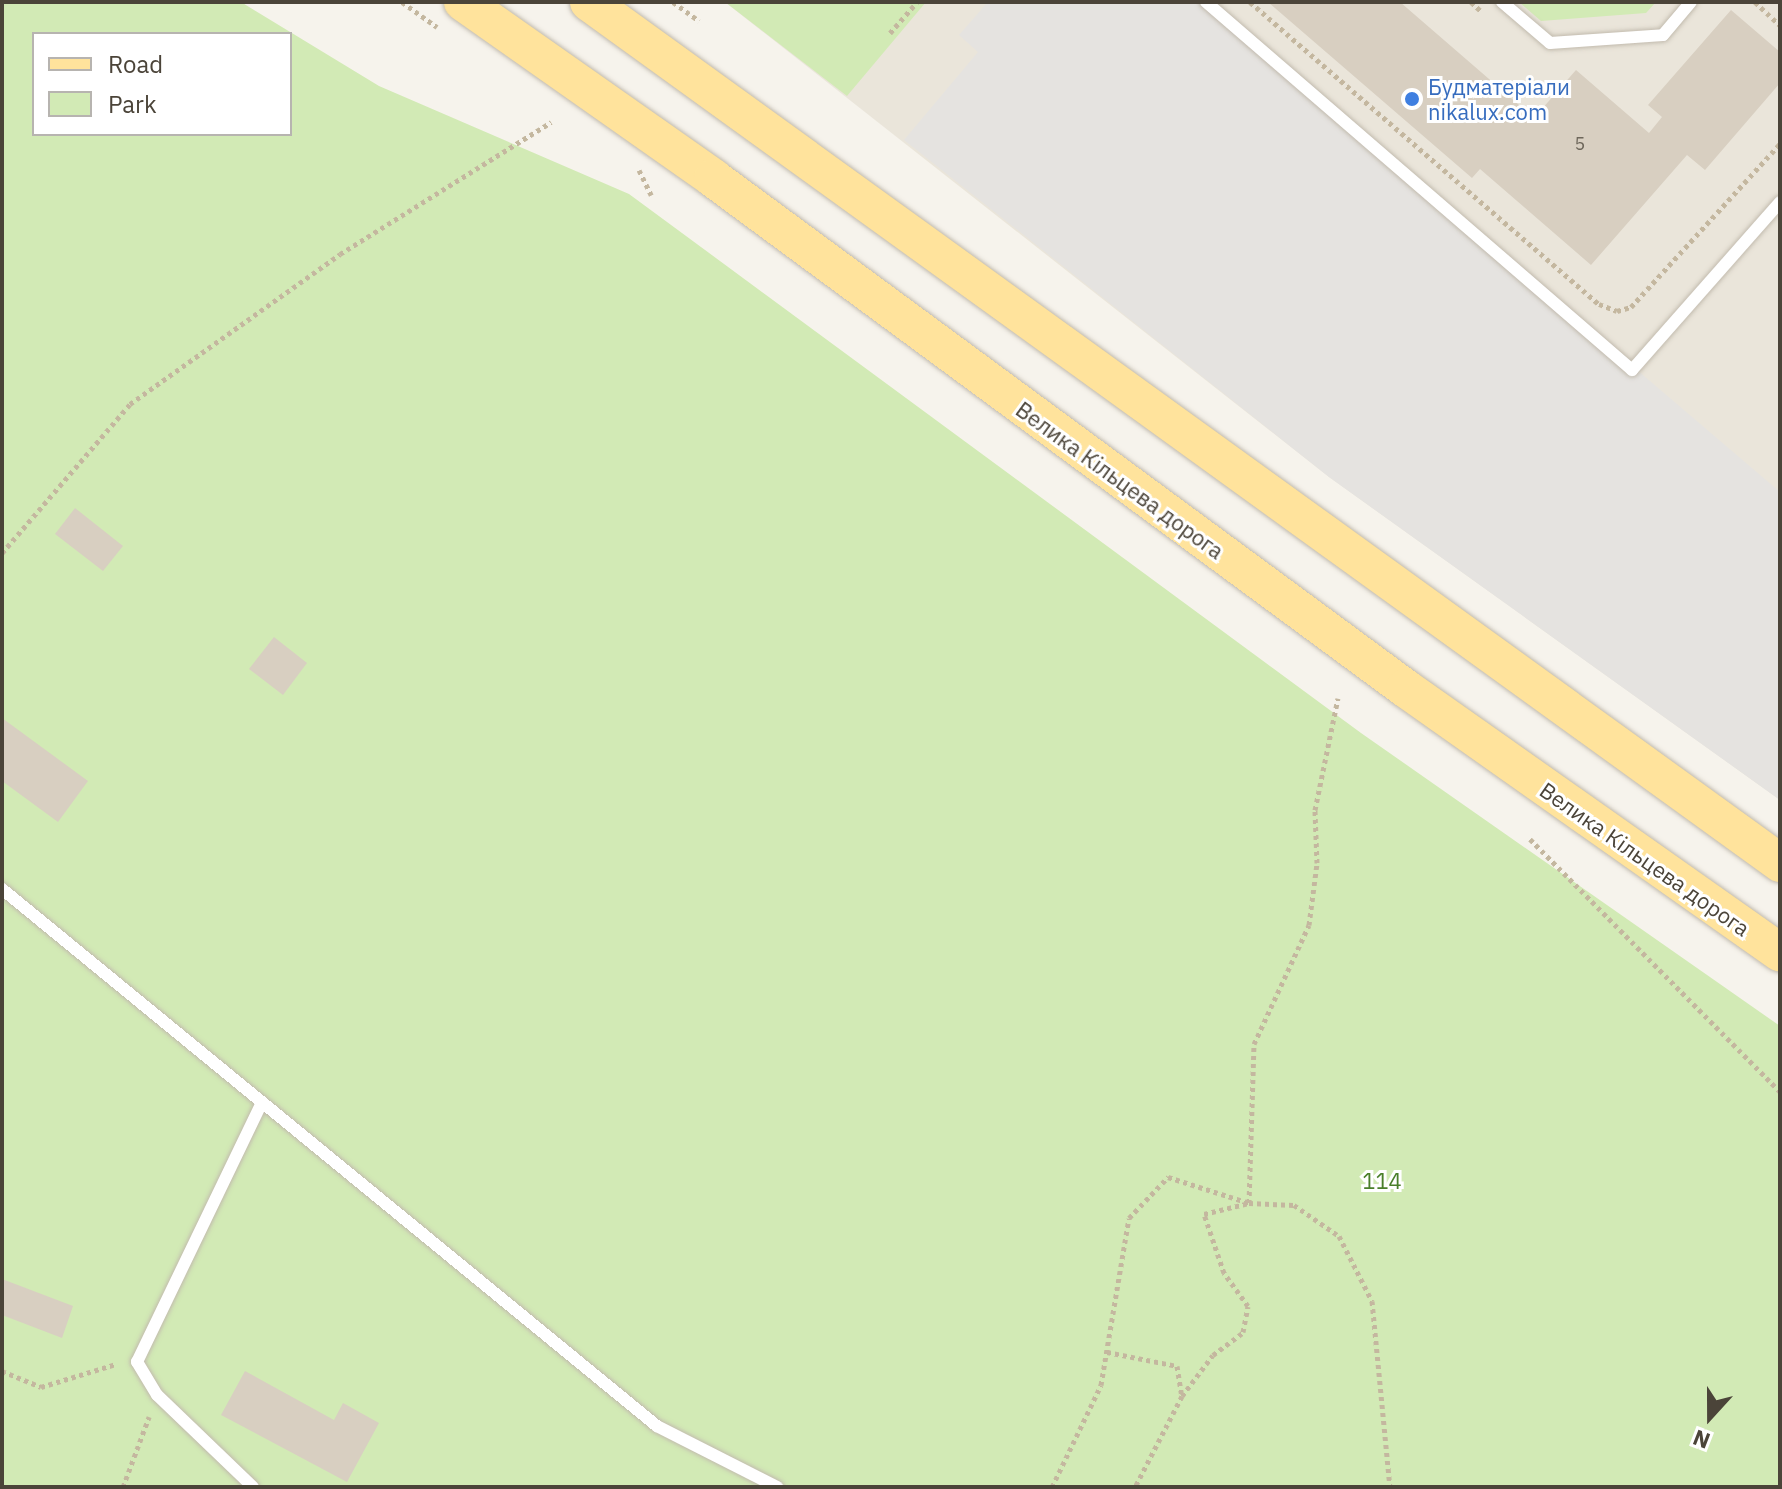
<!DOCTYPE html>
<html>
<head>
<meta charset="utf-8">
<style>
	body { margin:0 }
	#map { position:relative; width:1782px; height:1489px; overflow:hidden; background:#f6f3ec; font-family:"IBM Plex Sans",sans-serif }
	div>[style] { position:absolute }
	[style*='--x'] { left:calc(var(--x)*1px); top:calc(var(--y)*1px); width:calc(var(--w)*1px); rotate:calc(var(--a)*1deg) }
	.residential>* { inset:0; background:#eae5da }
	.green>* { inset:0; background:#d2eab5 }
	.parking>* { inset:0; background:#e5e3e0 }
	.building>* { inset:0; background:#d8cfc1 }
	.path>* { height:5px; margin-top:-2.5px; transform-origin:0; background:repeating-linear-gradient(90deg,#c4b79f 0 4px,transparent 0 8px) }
	.roads { filter:drop-shadow(0 0 2px #c2bbae) drop-shadow(0 0 2px #c2bbae) }
	.service>* { height:12px; margin:-6px; padding:0 6px; transform-origin:6px; border-radius:6px; background:#fff }
	.primary>* { height:38px; margin:-19px; padding:0 19px; transform-origin:19px; border-radius:19px; background:#ffe39c }
	.dots>* { width:22px; height:22px; translate:-50% -50%; box-sizing:border-box; border:4px solid #fff; border-radius:50% }
	span { translate:-50% -50%; white-space:nowrap; text-align:center; line-height:1.15; -webkit-text-stroke:6px #fff; paint-order:stroke }
	.number-label { font-size:18px; color:#6e675b }
	.number-label span { -webkit-text-stroke-width:0 }
	.shop-label { font-size:22px; color:#366cbe }
	.left { translate:0 -50%; text-align:left }
	.street-label { font-size:22px; color:#4b4439 }
	.park-label { font-size:22px; color:#4a7f2a }
	.frame { position:absolute; inset:0; border:4px solid #4b4439; pointer-events:none }
	.legend { position:absolute; left:32px; top:32px; width:260px; height:104px; box-sizing:border-box; background:#fff; border:2px solid #b7b4b0; margin:0; padding:10px 14px; list-style:none; font-size:24px; color:#4b4439 }
	.legend li { display:flex; align-items:center; gap:16px; height:40px }
	.legend b { width:40px; border:2px solid #b7b4b0 }
	.north { position:absolute; left:1670px; top:1377px; width:80px; height:80px; -webkit-text-stroke:6px #fff; paint-order:stroke; rotate:201deg; font-size:22px; font-weight:700; line-height:32px; text-align:center; color:#4b4439 }
	.north::after { content:''; display:block; margin:auto; width:28px; height:36px; background:#4b4439; clip-path:polygon(50% 0,100% 100%,50% 72%,0 100%) }
</style>
</head>
<body>
<div id="map">
	<div class="residential">
		<i style="clip-path:polygon(725px 2px,1780px 2px,1780px 800px,1329px 477px)"></i>
	</div>
	<div class="green">
		<i style="clip-path:polygon(evenodd,2px 2px,241px 2px,379px 86px,629px 194px,1361px 733px,1780px 1026px,1780px 1487px,2px 1487px,2px 2px,34px 34px,290px 34px,290px 134px,34px 134px,34px 34px)"></i>
		<i style="clip-path:polygon(725px 2px,926px 2px,847px 96px)"></i>
		<i style="clip-path:polygon(1519px 2px,1656px 2px,1646px 13px,1541px 21px)"></i>
	</div>
	<div class="parking">
		<i style="clip-path:polygon(988px 2px,1206px 2px,1780px 492px,1780px 800px,1329px 477px,904px 140px,978px 52px,959px 35px)"></i>
	</div>
	<div class="building">
		<i style="clip-path:polygon(1268px 2px,1400px 2px,1534px 118px,1576px 70px,1649px 133px,1662px 117px,1648px 105px,1731px 10px,1780px 52px,1780px 83px,1705px 170px,1687px 155px,1591px 265px,1480px 169px,1472px 178px)"></i>
		<i style="clip-path:polygon(75px 508px,123px 546px,103px 571px,55px 534px)"></i>
		<i style="clip-path:polygon(274px 637px,307px 663px,283px 695px,249px 669px)"></i>
		<i style="clip-path:polygon(2px 718px,88px 781px,58px 822px,2px 781px)"></i>
		<i style="clip-path:polygon(2px 1279px,73px 1306px,62px 1338px,2px 1315px)"></i>
		<i style="clip-path:polygon(245px 1371px,334px 1420px,343px 1403px,379px 1423px,347px 1482px,221px 1415px)"></i>
	</div>
	<div class="path">
		<i style="--x:402;--y:2;--w:43;--a:35.5"></i>
		<i style="--x:673;--y:2;--w:32;--a:36"></i>
		<i style="--x:1250;--y:2;--w:462;--a:40.9"></i>
		<i style="--x:1599;--y:304;--w:19;--a:21"></i>
		<i style="--x:1617;--y:311;--w:15;--a:-16"></i>
		<i style="--x:1631;--y:307;--w:221;--a:-47.6"></i>
		<i style="--x:1471;--y:2;--w:15;--a:42"></i>
		<i style="--x:1755;--y:2;--w:34;--a:43"></i>
		<i style="--x:890;--y:33;--w:41;--a:-48.9"></i>
		<i style="--x:639;--y:170;--w:28;--a:64"></i>
		<i style="--x:2;--y:553;--w:196;--a:-49.3"></i>
		<i style="--x:130;--y:404;--w:258;--a:-35.5"></i>
		<i style="--x:340;--y:254;--w:249;--a:-32"></i>
		<i style="--x:1530;--y:839;--w:356;--a:45.3"></i>
		<i style="--x:1107;--y:1352;--w:71;--a:11.3"></i>
		<i style="--x:1177;--y:1366;--w:30;--a:81"></i>
		<i style="--x:1182;--y:1396;--w:102;--a:117.3"></i>
		<i style="--x:2;--y:1371;--w:42;--a:22.3"></i>
		<i style="--x:41;--y:1387;--w:78;--a:-17"></i>
		<i style="--x:1182;--y:1396;--w:51;--a:-52.9"></i>
		<i style="--x:1213;--y:1355;--w:38;--a:-37"></i>
		<i style="--x:1243;--y:1332;--w:26;--a:-79"></i>
		<i style="--x:1248;--y:1306;--w:41;--a:-126"></i>
		<i style="--x:1224;--y:1273;--w:62;--a:-108.7"></i>
		<i style="--x:1204;--y:1214;--w:46;--a:-13.7"></i>
		<i style="--x:1249;--y:1203;--w:45;--a:2.5"></i>
		<i style="--x:1294;--y:1205;--w:55;--a:34.6"></i>
		<i style="--x:1339;--y:1236;--w:73;--a:63.1"></i>
		<i style="--x:1372;--y:1301;--w:187;--a:84.5"></i>
		<i style="--x:123;--y:1487;--w:75;--a:-69.6"></i>
		<i style="--x:1052;--y:1487;--w:113;--a:-64.3"></i>
		<i style="--x:1101;--y:1385;--w:169;--a:-80.5"></i>
		<i style="--x:1129;--y:1218;--w:57;--a:-46.4"></i>
		<i style="--x:1168;--y:1177;--w:85;--a:17.8"></i>
		<i style="--x:1249;--y:1203;--w:159;--a:-88.2"></i>
		<i style="--x:1254;--y:1044;--w:131;--a:-65.2"></i>
		<i style="--x:1309;--y:925;--w:63;--a:-82.6"></i>
		<i style="--x:1317;--y:863;--w:53;--a:-92.2"></i>
		<i style="--x:1315;--y:810;--w:114;--a:-78.4"></i>
	</div>
	<div class="roads">
		<div class="service">
			<i style="--x:1206;--y:2;--w:563;--a:40.82"></i>
			<i style="--x:1632;--y:370;--w:224;--a:-48.6"></i>
			<i style="--x:1502;--y:2;--w:63;--a:40.5"></i>
			<i style="--x:1550;--y:43;--w:113;--a:-4"></i>
			<i style="--x:1663;--y:35;--w:43;--a:-49.7"></i>
			<i style="--x:2;--y:889;--w:847;--a:39.35"></i>
			<i style="--x:657;--y:1426;--w:135;--a:26.9"></i>
			<i style="--x:253;--y:1487;--w:133;--a:-136.2"></i>
			<i style="--x:157;--y:1395;--w:39;--a:-121"></i>
			<i style="--x:137;--y:1362;--w:288;--a:-64.3"></i>
		</div>
		<div class="primary">
			<i style="--x:463;--y:2;--w:306;--a:35.1"></i>
			<i style="--x:713;--y:178;--w:860;--a:36.39"></i>
			<i style="--x:1405;--y:688;--w:459;--a:35.2"></i>
			<i style="--x:589;--y:2;--w:1470;--a:35.86"></i>
		</div>
	</div>
	<div class="dots">
		<i style="left:1412px;top:99px;background:#3f7fe0"></i>
	</div>
	<div class="number-label">
		<span style="left:1580px;top:144px">5</span>
	</div>
	<div class="shop-label">
		<span class="left" style="left:1428px;top:99px">Будматеріали<br>nikalux.com</span>
	</div>
	<div class="street-label">
		<span style="left:1120px;top:480px;rotate:36deg">Велика Кільцева дорога</span>
		<span style="left:1645px;top:859px;rotate:35deg">Велика Кільцева дорога</span>
	</div>
	<div class="park-label">
		<span style="left:1382px;top:1181px">114</span>
	</div>
	<div class="frame"></div>
	<ul class="legend">
	<li><b style="height:10px;background:#ffe39c"></b>Road</li>
	<li><b style="height:22px;background:#d2eab5"></b>Park</li>
	</ul>
	<div class="north">N</div>
</div>
</body>
</html>
